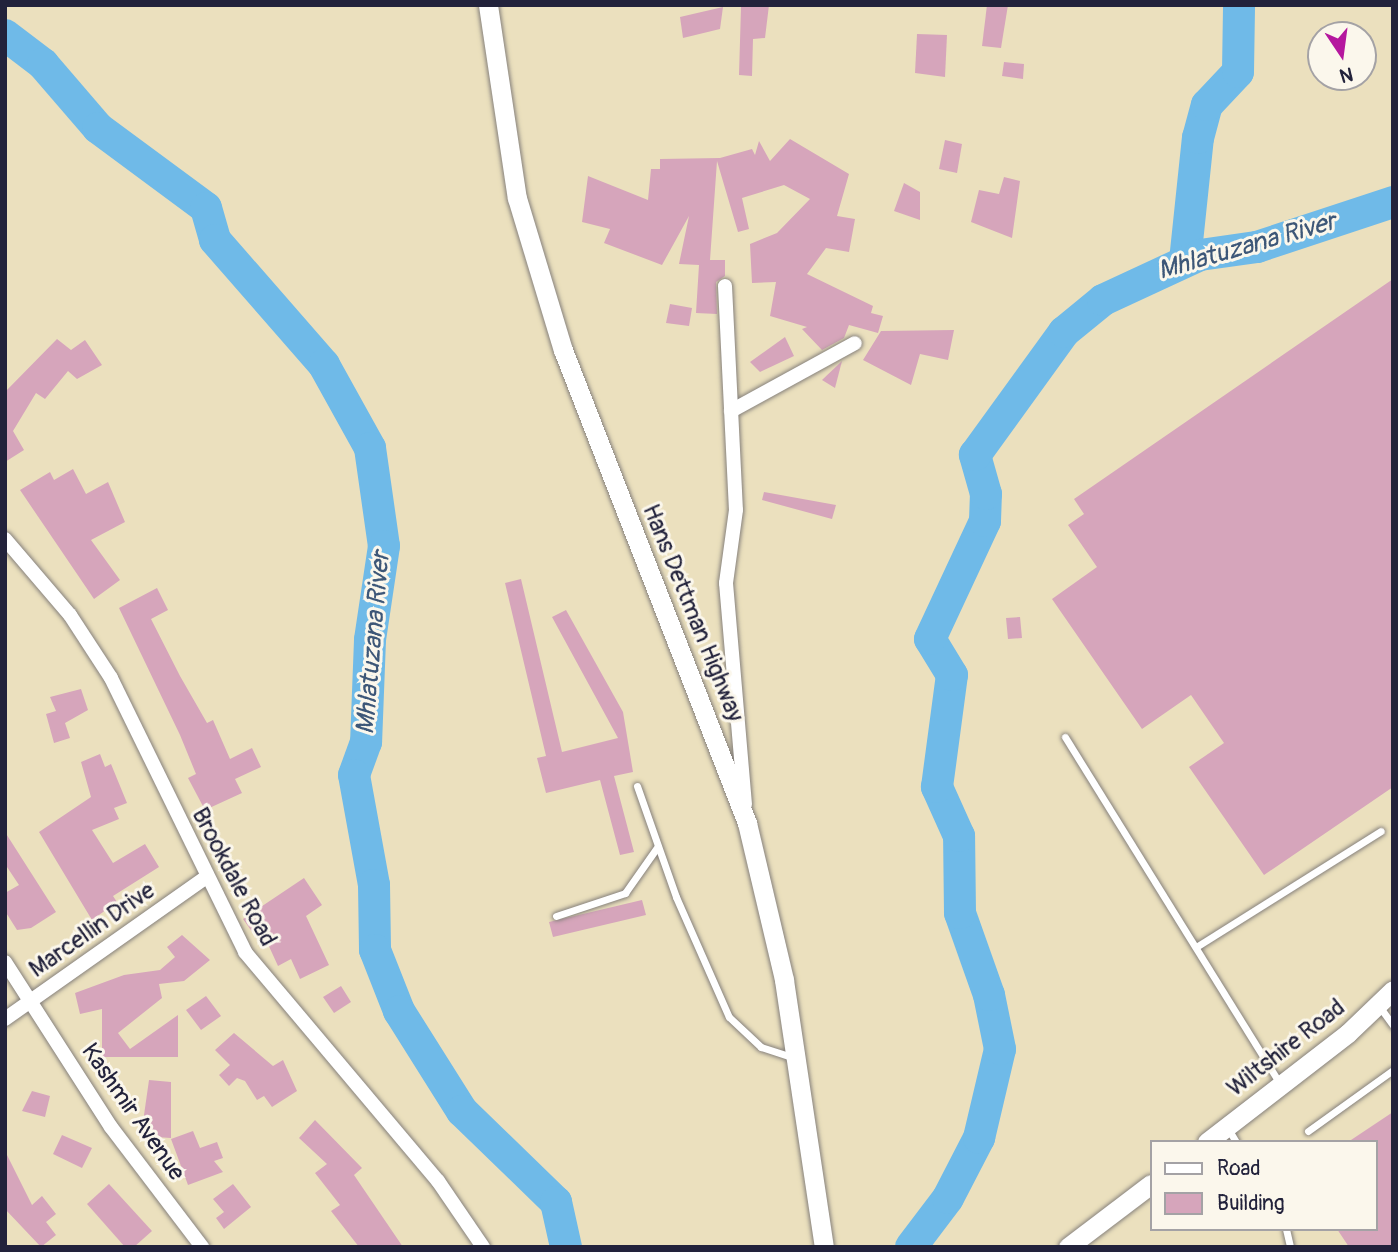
<!DOCTYPE html>
<html>
<head>
<meta charset="utf-8">
<style>
	body { margin:0 }
	#map { position:relative; width:1398px; height:1252px; overflow:hidden; background:#ebe0be; font-family:Pangolin,sans-serif }
	div>[style] { position:absolute }
	[style*='--x'] { left:calc(var(--x)*1px); top:calc(var(--y)*1px); width:calc(var(--w)*1px); rotate:calc(var(--a)*1deg) }
	.river>* { height:32px; margin:-16px; padding:0 16px; transform-origin:16px; border-radius:16px; background:#6fbae8 }
	.building>* { inset:0; background:#d6a5bb }
	.roads { filter:drop-shadow(0 0 2px #86817c) drop-shadow(0 0 2px #86817c) }
	.lane>* { height:7px; margin:-3.5px; padding:0 3.5px; transform-origin:3.5px; border-radius:3.5px; background:#fff }
	.street>* { height:14px; margin:-7px; padding:0 7px; transform-origin:7px; border-radius:7px; background:#fff }
	.secondary>* { height:19px; margin:-9.5px; padding:0 9.5px; transform-origin:9.5px; border-radius:9.5px; background:#fff }
	span { translate:-50% -50%; white-space:nowrap; text-align:center; line-height:1.15; -webkit-text-stroke:6px #fbf7ec; paint-order:stroke }
	.street-label { font-size:24px; color:#22223b }
	.water-label { font-size:26px; color:#3d5778; font-style:italic }
	.frame { position:absolute; inset:0; border:7px solid #22223b; pointer-events:none }
	.legend { position:absolute; left:1150px; top:1140px; width:228px; height:91px; box-sizing:border-box; background:#fbf7ec; border:2px solid #a4a2a5; margin:0; padding:9px 12px; list-style:none; font-size:21px; color:#22223b }
	.legend li { display:flex; align-items:center; gap:14px; height:35px }
	.legend b { width:35px; border:2px solid #a4a2a5 }
	.north { position:absolute; left:1307px; top:21px; width:70px; height:70px; box-sizing:border-box; background:#fbf7ec; border:2px solid #a4a2a5; border-radius:50%; rotate:167deg; font-size:19px; font-weight:700; line-height:28px; text-align:center; color:#22223b }
	.north::after { content:''; display:block; margin:auto; width:24px; height:32px; background:#b5179e; clip-path:polygon(50% 0,100% 100%,50% 72%,0 100%) }
</style>
</head>
<body>
<div id="map">
	<div class="river">
		<i style="--x:5;--y:35;--w:48;--a:37.3"></i>
		<i style="--x:43;--y:64;--w:84;--a:49.3"></i>
		<i style="--x:98;--y:128;--w:134;--a:36.5"></i>
		<i style="--x:206;--y:208;--w:33;--a:74"></i>
		<i style="--x:215;--y:240;--w:166;--a:48.9"></i>
		<i style="--x:324;--y:365;--w:95;--a:61"></i>
		<i style="--x:370;--y:448;--w:99;--a:81.9"></i>
		<i style="--x:384;--y:546;--w:95;--a:98.5"></i>
		<i style="--x:370;--y:640;--w:102;--a:92.2"></i>
		<i style="--x:366;--y:742;--w:35;--a:110"></i>
		<i style="--x:354;--y:775;--w:112;--a:79.7"></i>
		<i style="--x:374;--y:885;--w:65;--a:89.1"></i>
		<i style="--x:375;--y:950;--w:66;--a:68.5"></i>
		<i style="--x:399;--y:1011;--w:118;--a:57.8"></i>
		<i style="--x:462;--y:1111;--w:131;--a:44.1"></i>
		<i style="--x:556;--y:1202;--w:46;--a:77.5"></i>
		<i style="--x:1185;--y:261;--w:124;--a:-84"></i>
		<i style="--x:1198;--y:138;--w:34;--a:-75"></i>
		<i style="--x:1207;--y:105;--w:45;--a:-46.8"></i>
		<i style="--x:1238;--y:72;--w:67;--a:-89.1"></i>
		<i style="--x:911;--y:1247;--w:61;--a:-52.9"></i>
		<i style="--x:948;--y:1198;--w:68;--a:-62.7"></i>
		<i style="--x:979;--y:1138;--w:91;--a:-76.7"></i>
		<i style="--x:1000;--y:1049;--w:55;--a:-101.5"></i>
		<i style="--x:989;--y:995;--w:87;--a:-109.5"></i>
		<i style="--x:960;--y:913;--w:77;--a:-90.7"></i>
		<i style="--x:959;--y:836;--w:54;--a:-114.2"></i>
		<i style="--x:937;--y:787;--w:113;--a:-82.4"></i>
		<i style="--x:952;--y:675;--w:42;--a:-121.4"></i>
		<i style="--x:930;--y:639;--w:130;--a:-65"></i>
		<i style="--x:985;--y:521;--w:27;--a:-88"></i>
		<i style="--x:986;--y:494;--w:41;--a:-105.8"></i>
		<i style="--x:975;--y:455;--w:152;--a:-54.1"></i>
		<i style="--x:1064;--y:332;--w:50;--a:-39.4"></i>
		<i style="--x:1103;--y:300;--w:107;--a:-24.9"></i>
		<i style="--x:1200;--y:255;--w:58;--a:-8"></i>
		<i style="--x:1257;--y:247;--w:143;--a:-18.3"></i>
	</div>
	<div class="building">
		<i style="clip-path:polygon(769px 5px,765px 38px,753px 39px,752px 76px,739px 75px,741px 7px)"></i>
		<i style="clip-path:polygon(987px 5px,1008px 5px,1001px 48px,982px 46px)"></i>
		<i style="clip-path:polygon(723px 7px,720px 29px,683px 38px,680px 17px)"></i>
		<i style="clip-path:polygon(917px 34px,947px 35px,945px 77px,915px 73px)"></i>
		<i style="clip-path:polygon(1004px 62px,1024px 64px,1023px 79px,1002px 76px)"></i>
		<i style="clip-path:polygon(790px 139px,849px 174px,837px 216px,855px 219px,849px 252px,826px 248px,807px 274px,873px 306px,871px 313px,883px 316px,878px 333px,849px 325px,844px 338px,822px 350px,802px 329px,807px 327px,770px 316px,776px 282px,752px 283px,750px 244px,777px 233px,810px 199px,784px 185px,742px 198px,749px 229px,738px 232px,717px 161px,710px 260px,725px 260px,725px 276px,716px 282px,717px 314px,696px 313px,699px 265px,679px 264px,689px 216px,662px 265px,604px 243px,610px 229px,582px 222px,588px 176px,648px 200px,651px 169px,660px 169px,660px 159px,720px 158px,752px 149px,755px 155px,759px 141px,770px 161px)"></i>
		<i style="clip-path:polygon(945px 140px,962px 144px,957px 173px,939px 169px)"></i>
		<i style="clip-path:polygon(1004px 177px,1020px 181px,1012px 238px,971px 222px,979px 190px,999px 194px)"></i>
		<i style="clip-path:polygon(904px 183px,920px 192px,920px 220px,894px 211px)"></i>
		<i style="clip-path:polygon(1393px 279px,1393px 787px,1264px 875px,1189px 767px,1224px 743px,1191px 695px,1142px 729px,1052px 599px,1097px 567px,1068px 525px,1084px 514px,1074px 499px)"></i>
		<i style="clip-path:polygon(670px 304px,692px 308px,689px 326px,666px 323px)"></i>
		<i style="clip-path:polygon(954px 330px,948px 360px,920px 354px,911px 385px,863px 360px,881px 331px)"></i>
		<i style="clip-path:polygon(785px 337px,794px 356px,760px 372px,750px 362px)"></i>
		<i style="clip-path:polygon(57px 339px,71px 350px,85px 340px,102px 365px,77px 379px,68px 371px,45px 399px,36px 393px,13px 431px,24px 450px,5px 462px,5px 392px)"></i>
		<i style="clip-path:polygon(842px 361px,835px 388px,822px 380px)"></i>
		<i style="clip-path:polygon(73px 469px,86px 494px,108px 482px,125px 522px,91px 540px,120px 580px,94px 599px,20px 490px,50px 472px,54px 480px)"></i>
		<i style="clip-path:polygon(764px 492px,836px 505px,832px 519px,762px 500px)"></i>
		<i style="clip-path:polygon(521px 579px,562px 752px,618px 738px,552px 617px,566px 610px,623px 712px,633px 772px,614px 776px,634px 852px,620px 855px,600px 780px,546px 793px,537px 758px,546px 756px,505px 583px)"></i>
		<i style="clip-path:polygon(157px 588px,168px 610px,151px 619px,180px 676px,207px 723px,213px 720px,230px 759px,252px 748px,261px 767px,235px 779px,242px 793px,205px 810px,188px 778px,196px 774px,180px 735px,119px 608px)"></i>
		<i style="clip-path:polygon(1020px 617px,1022px 638px,1008px 639px,1006px 618px)"></i>
		<i style="clip-path:polygon(81px 689px,88px 710px,65px 723px,70px 738px,54px 743px,46px 714px,56px 711px,50px 697px)"></i>
		<i style="clip-path:polygon(100px 754px,105px 767px,111px 764px,127px 803px,114px 808px,119px 819px,92px 830px,113px 863px,145px 844px,159px 867px,113px 896px,117px 902px,92px 920px,39px 832px,91px 797px,81px 762px)"></i>
		<i style="clip-path:polygon(5px 832px,56px 912px,31px 928px,17px 930px,5px 911px,5px 893px,19px 885px,5px 864px)"></i>
		<i style="clip-path:polygon(304px 878px,322px 905px,306px 916px,329px 965px,300px 979px,291px 959px,278px 966px,267px 942px,262px 946px,243px 919px)"></i>
		<i style="clip-path:polygon(642px 900px,646px 915px,553px 937px,549px 922px)"></i>
		<i style="clip-path:polygon(182px 935px,210px 960px,184px 981px,159px 984px,162px 998px,118px 1033px,130px 1049px,178px 1015px,178px 1057px,102px 1057px,102px 1009px,80px 1014px,75px 993px,124px 975px,160px 970px,175px 957px,167px 947px)"></i>
		<i style="clip-path:polygon(341px 986px,351px 1002px,334px 1013px,323px 997px)"></i>
		<i style="clip-path:polygon(206px 996px,221px 1016px,201px 1030px,186px 1010px)"></i>
		<i style="clip-path:polygon(234px 1033px,273px 1066px,283px 1060px,297px 1091px,272px 1107px,264px 1096px,257px 1100px,245px 1081px,237px 1078px,229px 1086px,219px 1075px,230px 1065px,215px 1050px)"></i>
		<i style="clip-path:polygon(149px 1080px,171px 1082px,171px 1138px,141px 1136px)"></i>
		<i style="clip-path:polygon(32px 1091px,50px 1096px,45px 1117px,22px 1111px)"></i>
		<i style="clip-path:polygon(1393px 1112px,1393px 1247px,1349px 1247px,1337px 1229px,1375px 1229px,1375px 1142px,1348px 1142px)"></i>
		<i style="clip-path:polygon(315px 1120px,362px 1168px,354px 1175px,403px 1247px,359px 1247px,331px 1211px,340px 1205px,315px 1173px,327px 1164px,299px 1138px)"></i>
		<i style="clip-path:polygon(193px 1131px,200px 1148px,217px 1142px,223px 1158px,214px 1161px,223px 1172px,188px 1185px,171px 1139px)"></i>
		<i style="clip-path:polygon(62px 1135px,92px 1148px,82px 1168px,53px 1154px)"></i>
		<i style="clip-path:polygon(5px 1151px,32px 1205px,42px 1196px,56px 1214px,46px 1222px,56px 1235px,41px 1247px,5px 1209px)"></i>
		<i style="clip-path:polygon(109px 1184px,152px 1231px,134px 1247px,125px 1247px,87px 1204px)"></i>
		<i style="clip-path:polygon(233px 1184px,251px 1207px,224px 1229px,216px 1218px,224px 1212px,213px 1199px)"></i>
	</div>
	<div class="roads">
		<div class="lane">
			<i style="--x:1065;--y:737;--w:408;--a:58.2"></i>
			<i style="--x:637;--y:786;--w:118;--a:70.6"></i>
			<i style="--x:676;--y:897;--w:131;--a:66.2"></i>
			<i style="--x:729;--y:1017;--w:44;--a:43.2"></i>
			<i style="--x:761;--y:1047;--w:36;--a:18"></i>
			<i style="--x:556;--y:916;--w:73;--a:-18.4"></i>
			<i style="--x:625;--y:893;--w:57;--a:-54.9"></i>
			<i style="--x:1196;--y:947;--w:218;--a:-32.1"></i>
			<i style="--x:1379;--y:1006;--w:24;--a:54"></i>
			<i style="--x:1227;--y:1127;--w:17;--a:59"></i>
			<i style="--x:1308;--y:1131;--w:105;--a:-35.7"></i>
			<i style="--x:1286;--y:1229;--w:18;--a:77"></i>
		</div>
		<div class="street">
			<i style="--x:725;--y:286;--w:224;--a:87.2"></i>
			<i style="--x:736;--y:510;--w:74;--a:97.8"></i>
			<i style="--x:726;--y:583;--w:222;--a:85.1"></i>
			<i style="--x:731;--y:411;--w:141;--a:-28.7"></i>
			<i style="--x:5;--y:539;--w:100;--a:49.5"></i>
			<i style="--x:70;--y:615;--w:75;--a:56.9"></i>
			<i style="--x:111;--y:678;--w:305;--a:63.9"></i>
			<i style="--x:245;--y:952;--w:299;--a:49.9"></i>
			<i style="--x:438;--y:1181;--w:80;--a:55.7"></i>
			<i style="--x:5;--y:962;--w:196;--a:57.3"></i>
			<i style="--x:111;--y:1127;--w:151;--a:52.8"></i>
			<i style="--x:5;--y:1019;--w:246;--a:-35.2"></i>
		</div>
		<div class="secondary">
			<i style="--x:488;--y:5;--w:195;--a:81.5"></i>
			<i style="--x:517;--y:198;--w:159;--a:73.2"></i>
			<i style="--x:563;--y:350;--w:508;--a:68.74"></i>
			<i style="--x:747;--y:823;--w:161;--a:76.7"></i>
			<i style="--x:784;--y:980;--w:270;--a:81.5"></i>
			<i style="--x:1207;--y:1142;--w:178;--a:-37.7"></i>
			<i style="--x:1348;--y:1033;--w:62;--a:-43.7"></i>
			<i style="--x:1068;--y:1247;--w:104;--a:-37.2"></i>
		</div>
	</div>
	<div class="street-label">
		<span style="left:693px;top:613px;rotate:68deg">Hans Dettman Highway</span>
		<span style="left:234px;top:877px;rotate:62deg">Brookdale Road</span>
		<span style="left:92px;top:930px;rotate:-35deg">Marcellin Drive</span>
		<span style="left:1286px;top:1048px;rotate:-38deg">Wiltshire Road</span>
		<span style="left:133px;top:1112px;rotate:55deg">Kashmir Avenue</span>
	</div>
	<div class="water-label">
		<span style="left:1247px;top:247px;rotate:-16deg">Mhlatuzana River</span>
		<span style="left:374px;top:643px;rotate:-85deg">Mhlatuzana River</span>
	</div>
	<div class="frame"></div>
	<ul class="legend">
	<li><b style="height:9px;background:#fff"></b>Road</li>
	<li><b style="height:19px;background:#d6a5bb"></b>Building</li>
	</ul>
	<div class="north">N</div>
</div>
</body>
</html>
